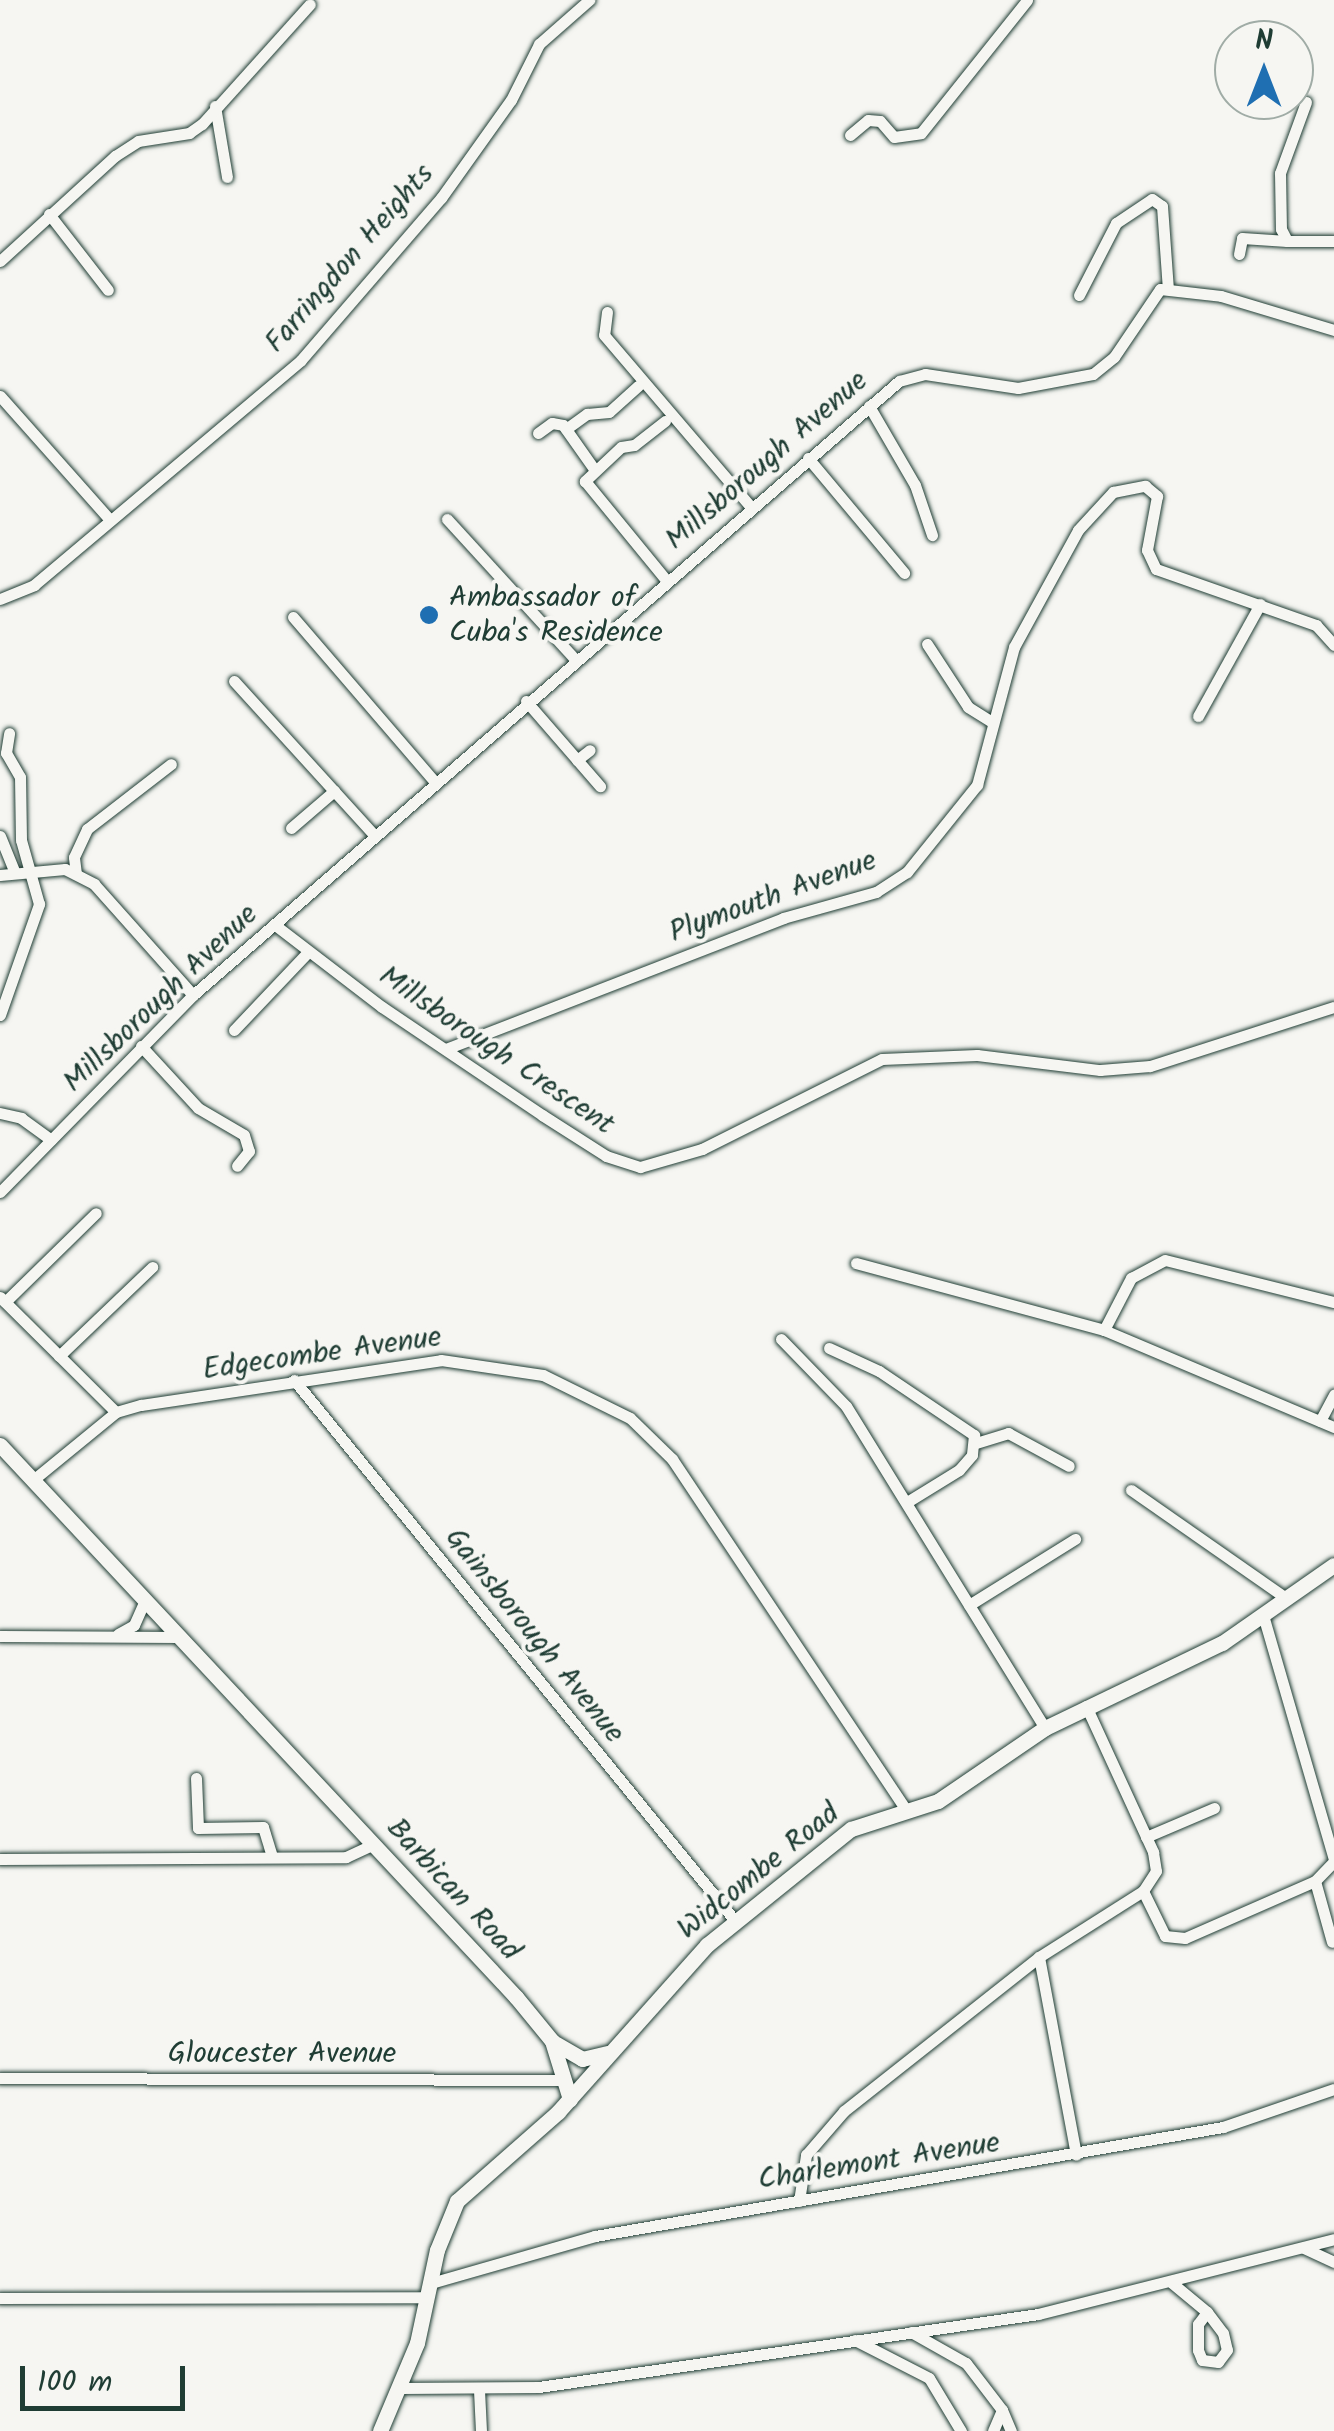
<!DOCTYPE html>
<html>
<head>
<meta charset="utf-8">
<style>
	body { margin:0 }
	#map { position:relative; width:1334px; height:2431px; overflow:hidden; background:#f6f6f2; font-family:Kalam,sans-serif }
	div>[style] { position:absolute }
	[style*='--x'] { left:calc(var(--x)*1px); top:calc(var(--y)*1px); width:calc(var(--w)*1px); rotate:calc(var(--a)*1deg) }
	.roads { filter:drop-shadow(0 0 2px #1f3d34) drop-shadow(0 0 2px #1f3d34) }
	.street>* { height:11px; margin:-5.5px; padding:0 5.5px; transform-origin:5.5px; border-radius:5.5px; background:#f6f6f2 }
	.secondary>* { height:15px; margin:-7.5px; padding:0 7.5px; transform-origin:7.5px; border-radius:7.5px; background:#f6f6f2 }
	.dots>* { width:28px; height:28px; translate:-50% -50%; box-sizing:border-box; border:5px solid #f6f6f2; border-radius:50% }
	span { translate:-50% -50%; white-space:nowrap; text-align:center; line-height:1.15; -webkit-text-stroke:8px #f6f6f2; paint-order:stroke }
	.street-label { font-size:30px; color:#1f3d34 }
	.poi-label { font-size:30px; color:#1f3d34 }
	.left { translate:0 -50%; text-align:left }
	.north { position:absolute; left:1214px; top:20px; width:100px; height:100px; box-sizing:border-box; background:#f6f6f2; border:2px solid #a0aca6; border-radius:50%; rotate:0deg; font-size:28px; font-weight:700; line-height:40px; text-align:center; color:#1f3d34 }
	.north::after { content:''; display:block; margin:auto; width:35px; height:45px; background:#1f6fb2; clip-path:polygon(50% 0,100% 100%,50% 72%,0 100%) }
	.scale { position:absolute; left:20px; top:2366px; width:165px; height:45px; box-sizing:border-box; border:5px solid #1f3d34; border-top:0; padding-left:12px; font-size:30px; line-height:35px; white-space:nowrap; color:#1f3d34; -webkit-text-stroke:8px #f6f6f2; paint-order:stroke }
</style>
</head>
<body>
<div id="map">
	<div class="roads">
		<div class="street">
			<i style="--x:1306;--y:102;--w:76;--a:110.1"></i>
			<i style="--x:1280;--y:173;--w:56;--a:89"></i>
			<i style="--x:1281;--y:229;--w:13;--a:63"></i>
			<i style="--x:1287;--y:241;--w:47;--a:0"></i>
			<i style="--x:215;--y:106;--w:72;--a:80.4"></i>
			<i style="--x:850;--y:135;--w:23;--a:-40"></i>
			<i style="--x:868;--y:120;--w:12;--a:5"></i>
			<i style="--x:880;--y:121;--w:21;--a:49"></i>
			<i style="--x:894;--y:137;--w:27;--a:-8"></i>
			<i style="--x:921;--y:133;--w:170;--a:-51.4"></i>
			<i style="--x:49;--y:214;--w:96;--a:52.2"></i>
			<i style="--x:1239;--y:254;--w:16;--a:-79"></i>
			<i style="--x:1242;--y:238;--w:45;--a:3.8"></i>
			<i style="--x:0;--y:261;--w:156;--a:-42.4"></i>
			<i style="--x:115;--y:156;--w:27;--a:-33"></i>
			<i style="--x:138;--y:141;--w:52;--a:-8.9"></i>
			<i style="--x:189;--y:133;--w:16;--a:-35"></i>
			<i style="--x:202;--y:124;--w:161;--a:-48"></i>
			<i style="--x:1079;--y:295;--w:81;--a:-62.8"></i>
			<i style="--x:1116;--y:223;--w:43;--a:-33.7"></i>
			<i style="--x:1152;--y:199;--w:12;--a:35"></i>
			<i style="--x:1162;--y:206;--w:83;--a:85.9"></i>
			<i style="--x:607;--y:312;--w:23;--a:97"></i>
			<i style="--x:604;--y:335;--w:226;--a:49.5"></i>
			<i style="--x:0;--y:396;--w:166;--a:48.4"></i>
			<i style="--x:869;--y:406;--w:91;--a:59.8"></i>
			<i style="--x:915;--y:485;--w:53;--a:71.2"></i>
			<i style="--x:665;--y:421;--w:39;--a:142"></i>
			<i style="--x:634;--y:445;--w:13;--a:171"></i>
			<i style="--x:621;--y:447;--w:50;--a:136.6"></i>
			<i style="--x:585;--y:481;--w:128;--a:50.7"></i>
			<i style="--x:566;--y:429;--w:26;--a:-36"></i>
			<i style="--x:587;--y:414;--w:22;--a:-5"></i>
			<i style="--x:609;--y:412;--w:39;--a:-42"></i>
			<i style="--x:538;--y:433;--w:17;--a:-36"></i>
			<i style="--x:552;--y:423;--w:11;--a:10"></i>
			<i style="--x:563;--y:425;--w:54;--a:54.8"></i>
			<i style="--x:808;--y:458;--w:150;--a:50.1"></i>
			<i style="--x:447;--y:519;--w:190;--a:47.6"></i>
			<i style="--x:0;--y:599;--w:37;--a:-22"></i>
			<i style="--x:34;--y:585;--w:349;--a:-40.1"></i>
			<i style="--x:301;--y:360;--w:214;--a:-49.2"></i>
			<i style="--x:441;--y:198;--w:120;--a:-54.5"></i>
			<i style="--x:511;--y:100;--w:63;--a:-63.4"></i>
			<i style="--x:539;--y:44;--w:67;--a:-41.3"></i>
			<i style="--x:293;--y:617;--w:216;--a:49.3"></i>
			<i style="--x:927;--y:644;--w:75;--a:56.9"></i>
			<i style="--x:968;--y:707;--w:28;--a:32"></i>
			<i style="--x:234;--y:681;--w:208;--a:47.7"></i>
			<i style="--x:526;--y:701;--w:113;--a:49"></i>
			<i style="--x:1198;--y:716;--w:128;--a:-61"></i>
			<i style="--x:577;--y:760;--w:16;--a:-38"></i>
			<i style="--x:291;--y:828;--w:57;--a:-40.7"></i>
			<i style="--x:0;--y:836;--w:37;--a:68"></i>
			<i style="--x:76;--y:874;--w:17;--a:-97"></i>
			<i style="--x:74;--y:857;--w:31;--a:-65"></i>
			<i style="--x:87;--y:829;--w:106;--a:-37.7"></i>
			<i style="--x:0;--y:875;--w:65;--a:-5.3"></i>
			<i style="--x:65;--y:869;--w:33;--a:27"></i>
			<i style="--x:94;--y:884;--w:149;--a:48.3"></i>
			<i style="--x:275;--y:925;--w:135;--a:37.5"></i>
			<i style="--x:382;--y:1007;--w:193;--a:34"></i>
			<i style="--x:542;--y:1115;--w:76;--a:32.6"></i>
			<i style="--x:606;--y:1156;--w:36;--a:18"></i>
			<i style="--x:640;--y:1167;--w:65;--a:-16.2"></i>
			<i style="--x:702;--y:1149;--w:201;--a:-26.6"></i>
			<i style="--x:882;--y:1059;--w:95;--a:-2.4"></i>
			<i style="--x:977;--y:1055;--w:124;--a:7"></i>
			<i style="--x:1100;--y:1070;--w:50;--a:-4.6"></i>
			<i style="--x:1150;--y:1066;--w:193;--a:-17.8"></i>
			<i style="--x:0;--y:1015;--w:118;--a:-70.6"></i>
			<i style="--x:39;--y:904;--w:66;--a:-105.7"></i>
			<i style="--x:21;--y:840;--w:63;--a:-90.9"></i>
			<i style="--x:20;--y:777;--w:28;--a:-120"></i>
			<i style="--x:6;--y:753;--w:20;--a:-81"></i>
			<i style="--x:234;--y:1030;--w:108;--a:-46.5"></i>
			<i style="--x:141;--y:1046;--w:84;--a:47.4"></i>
			<i style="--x:198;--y:1108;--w:53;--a:30.4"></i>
			<i style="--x:244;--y:1135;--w:17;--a:73"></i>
			<i style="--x:249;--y:1151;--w:19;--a:129"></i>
			<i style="--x:446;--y:1049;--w:362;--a:-21.2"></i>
			<i style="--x:783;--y:918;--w:97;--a:-15.6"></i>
			<i style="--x:876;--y:892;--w:37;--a:-33"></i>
			<i style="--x:907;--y:872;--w:112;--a:-51.2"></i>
			<i style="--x:977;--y:785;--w:143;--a:-75"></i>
			<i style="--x:1014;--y:647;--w:133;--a:-61.3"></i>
			<i style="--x:1078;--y:530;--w:52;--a:-47.4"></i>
			<i style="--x:1113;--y:492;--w:33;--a:-11"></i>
			<i style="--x:1145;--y:486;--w:16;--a:40"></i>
			<i style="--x:1157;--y:496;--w:55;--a:100.5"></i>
			<i style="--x:1147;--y:550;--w:21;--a:65"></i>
			<i style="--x:1156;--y:569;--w:170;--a:19.3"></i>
			<i style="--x:1316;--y:625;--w:27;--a:48"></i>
			<i style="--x:0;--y:1113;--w:22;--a:13"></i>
			<i style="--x:21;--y:1118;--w:37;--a:36"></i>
			<i style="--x:0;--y:1192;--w:276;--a:-45.6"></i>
			<i style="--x:193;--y:995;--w:936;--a:-41.01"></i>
			<i style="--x:899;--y:381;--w:27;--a:-15"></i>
			<i style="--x:925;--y:374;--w:94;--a:8.6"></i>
			<i style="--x:1018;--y:388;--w:76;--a:-10.6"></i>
			<i style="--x:1093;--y:374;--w:27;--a:-39"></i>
			<i style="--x:1114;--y:357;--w:82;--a:-55.9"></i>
			<i style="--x:1160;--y:289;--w:61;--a:6.5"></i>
			<i style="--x:1221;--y:296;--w:118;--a:16.7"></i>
			<i style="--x:856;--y:1263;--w:257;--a:15.1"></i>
			<i style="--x:1104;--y:1330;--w:250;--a:22.9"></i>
			<i style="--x:0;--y:1297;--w:163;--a:44.8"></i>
			<i style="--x:5;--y:1302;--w:127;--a:-44.4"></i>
			<i style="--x:1104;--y:1330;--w:59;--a:-62.6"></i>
			<i style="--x:1131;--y:1278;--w:38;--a:-28"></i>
			<i style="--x:1165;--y:1260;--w:174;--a:14"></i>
			<i style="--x:781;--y:1339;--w:93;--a:45.9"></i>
			<i style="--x:846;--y:1406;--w:379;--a:58.3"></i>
			<i style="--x:829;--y:1348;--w:55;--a:24.7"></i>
			<i style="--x:879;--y:1371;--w:115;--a:34"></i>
			<i style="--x:974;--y:1435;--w:20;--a:96"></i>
			<i style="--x:972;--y:1455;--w:20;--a:131"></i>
			<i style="--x:959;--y:1470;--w:61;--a:148.4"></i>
			<i style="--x:59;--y:1356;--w:129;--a:-43.7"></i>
			<i style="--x:294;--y:1380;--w:699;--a:50.8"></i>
			<i style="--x:1320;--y:1421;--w:30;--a:-62"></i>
			<i style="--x:976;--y:1443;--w:34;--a:-17"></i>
			<i style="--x:1008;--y:1433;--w:69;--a:28.4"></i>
			<i style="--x:33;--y:1480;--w:107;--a:-39.3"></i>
			<i style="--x:116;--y:1412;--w:26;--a:-16"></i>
			<i style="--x:141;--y:1405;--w:303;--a:-8.5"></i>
			<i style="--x:441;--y:1360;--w:103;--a:8.4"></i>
			<i style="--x:543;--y:1375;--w:97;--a:26.3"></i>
			<i style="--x:630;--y:1418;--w:59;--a:44.3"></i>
			<i style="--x:672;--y:1459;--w:422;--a:56.3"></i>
			<i style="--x:1131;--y:1490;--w:189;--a:34.9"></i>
			<i style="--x:969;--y:1605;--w:125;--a:-31.9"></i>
			<i style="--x:1263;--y:1615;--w:254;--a:73.8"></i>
			<i style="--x:118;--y:1634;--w:18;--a:-29"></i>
			<i style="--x:134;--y:1625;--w:27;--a:-66"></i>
			<i style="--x:0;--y:1636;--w:179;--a:0.3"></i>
			<i style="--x:1086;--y:1706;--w:161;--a:65.3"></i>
			<i style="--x:1153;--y:1852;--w:19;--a:81"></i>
			<i style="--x:1156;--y:1871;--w:24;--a:123"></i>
			<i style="--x:1143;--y:1891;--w:50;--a:63.9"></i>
			<i style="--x:1165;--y:1936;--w:20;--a:6"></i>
			<i style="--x:1185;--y:1938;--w:142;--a:-23.7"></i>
			<i style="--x:1315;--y:1881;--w:28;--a:-46"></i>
			<i style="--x:196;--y:1778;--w:50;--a:87.7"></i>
			<i style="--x:198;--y:1828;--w:65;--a:-0.9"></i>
			<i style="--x:263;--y:1827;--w:31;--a:73"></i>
			<i style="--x:1146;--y:1837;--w:74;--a:-23.1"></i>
			<i style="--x:0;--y:1859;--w:346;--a:-0.3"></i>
			<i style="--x:346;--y:1857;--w:29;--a:-25"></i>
			<i style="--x:1315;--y:1881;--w:63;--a:74.4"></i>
			<i style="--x:1039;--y:1957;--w:201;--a:79.4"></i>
			<i style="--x:0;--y:2078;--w:563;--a:0.2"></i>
			<i style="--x:799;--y:2201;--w:47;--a:-81.3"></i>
			<i style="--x:806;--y:2155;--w:58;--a:-49.2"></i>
			<i style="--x:844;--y:2111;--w:248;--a:-38.3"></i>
			<i style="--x:1039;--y:1957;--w:123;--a:-32.4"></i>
			<i style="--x:1304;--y:2248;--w:33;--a:25"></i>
			<i style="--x:431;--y:2283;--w:171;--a:-16"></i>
			<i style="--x:595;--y:2236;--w:637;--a:-9.85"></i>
			<i style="--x:1223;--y:2127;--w:117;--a:-18.9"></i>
			<i style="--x:1172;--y:2283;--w:45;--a:39.6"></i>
			<i style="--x:1207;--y:2312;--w:26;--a:53"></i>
			<i style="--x:1223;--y:2333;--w:17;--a:77"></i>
			<i style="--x:1227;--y:2350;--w:15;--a:127"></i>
			<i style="--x:1218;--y:2362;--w:16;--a:-173"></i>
			<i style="--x:1202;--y:2360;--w:11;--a:-112"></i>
			<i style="--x:1198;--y:2350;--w:26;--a:-90"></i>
			<i style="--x:1198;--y:2324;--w:15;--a:-53"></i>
			<i style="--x:0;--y:2298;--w:428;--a:-0.1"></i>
			<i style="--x:911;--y:2332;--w:63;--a:29.4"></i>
			<i style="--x:966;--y:2363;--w:59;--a:52.5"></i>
			<i style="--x:855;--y:2340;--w:83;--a:27.2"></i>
			<i style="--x:929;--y:2378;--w:62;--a:58.9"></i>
			<i style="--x:401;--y:2388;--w:138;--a:-0.4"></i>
			<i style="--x:539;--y:2387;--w:504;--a:-8.32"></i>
			<i style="--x:1038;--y:2314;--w:305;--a:-14.2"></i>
			<i style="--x:479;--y:2390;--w:41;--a:87.2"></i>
			<i style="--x:993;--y:2431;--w:23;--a:-67"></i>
			<i style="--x:1002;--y:2410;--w:23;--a:67"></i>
		</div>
		<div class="secondary">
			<i style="--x:0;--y:1445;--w:756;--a:46.93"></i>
			<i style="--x:516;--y:1997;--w:57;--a:50.7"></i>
			<i style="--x:552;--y:2041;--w:61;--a:72.8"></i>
			<i style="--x:553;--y:2042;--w:34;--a:30"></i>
			<i style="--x:582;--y:2059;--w:27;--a:-13"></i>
			<i style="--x:380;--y:2431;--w:95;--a:-67.2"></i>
			<i style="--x:417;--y:2343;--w:95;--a:-77.9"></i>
			<i style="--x:437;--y:2250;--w:53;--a:-67.8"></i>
			<i style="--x:457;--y:2201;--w:135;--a:-41.4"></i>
			<i style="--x:558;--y:2112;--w:224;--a:-48.3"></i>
			<i style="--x:707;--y:1945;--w:185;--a:-38.9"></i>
			<i style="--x:851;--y:1829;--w:91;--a:-17.8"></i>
			<i style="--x:938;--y:1801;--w:130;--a:-34.3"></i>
			<i style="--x:1045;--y:1728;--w:196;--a:-25.7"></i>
			<i style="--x:1222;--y:1643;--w:136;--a:-34.9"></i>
		</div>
	</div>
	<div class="dots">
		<i style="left:429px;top:615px;background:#1f6fb2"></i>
	</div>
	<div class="street-label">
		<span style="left:350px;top:259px;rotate:-49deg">Farringdon Heights</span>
		<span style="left:767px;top:461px;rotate:-41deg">Millsborough Avenue</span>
		<span style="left:773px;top:897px;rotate:-20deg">Plymouth Avenue</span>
		<span style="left:161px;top:999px;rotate:-44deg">Millsborough Avenue</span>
		<span style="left:496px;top:1051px;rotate:34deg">Millsborough Crescent</span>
		<span style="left:322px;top:1354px;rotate:-8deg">Edgecombe Avenue</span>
		<span style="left:534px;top:1636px;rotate:51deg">Gainsborough Avenue</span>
		<span style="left:759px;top:1872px;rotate:-39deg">Widcombe Road</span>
		<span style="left:453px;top:1890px;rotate:47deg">Barbican Road</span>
		<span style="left:282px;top:2054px">Gloucester Avenue</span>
		<span style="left:879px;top:2162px;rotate:-9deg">Charlemont Avenue</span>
	</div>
	<div class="poi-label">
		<span class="left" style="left:449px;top:615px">Ambassador of<br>Cuba's Residence</span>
	</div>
	<div class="north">N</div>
	<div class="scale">100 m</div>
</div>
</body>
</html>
